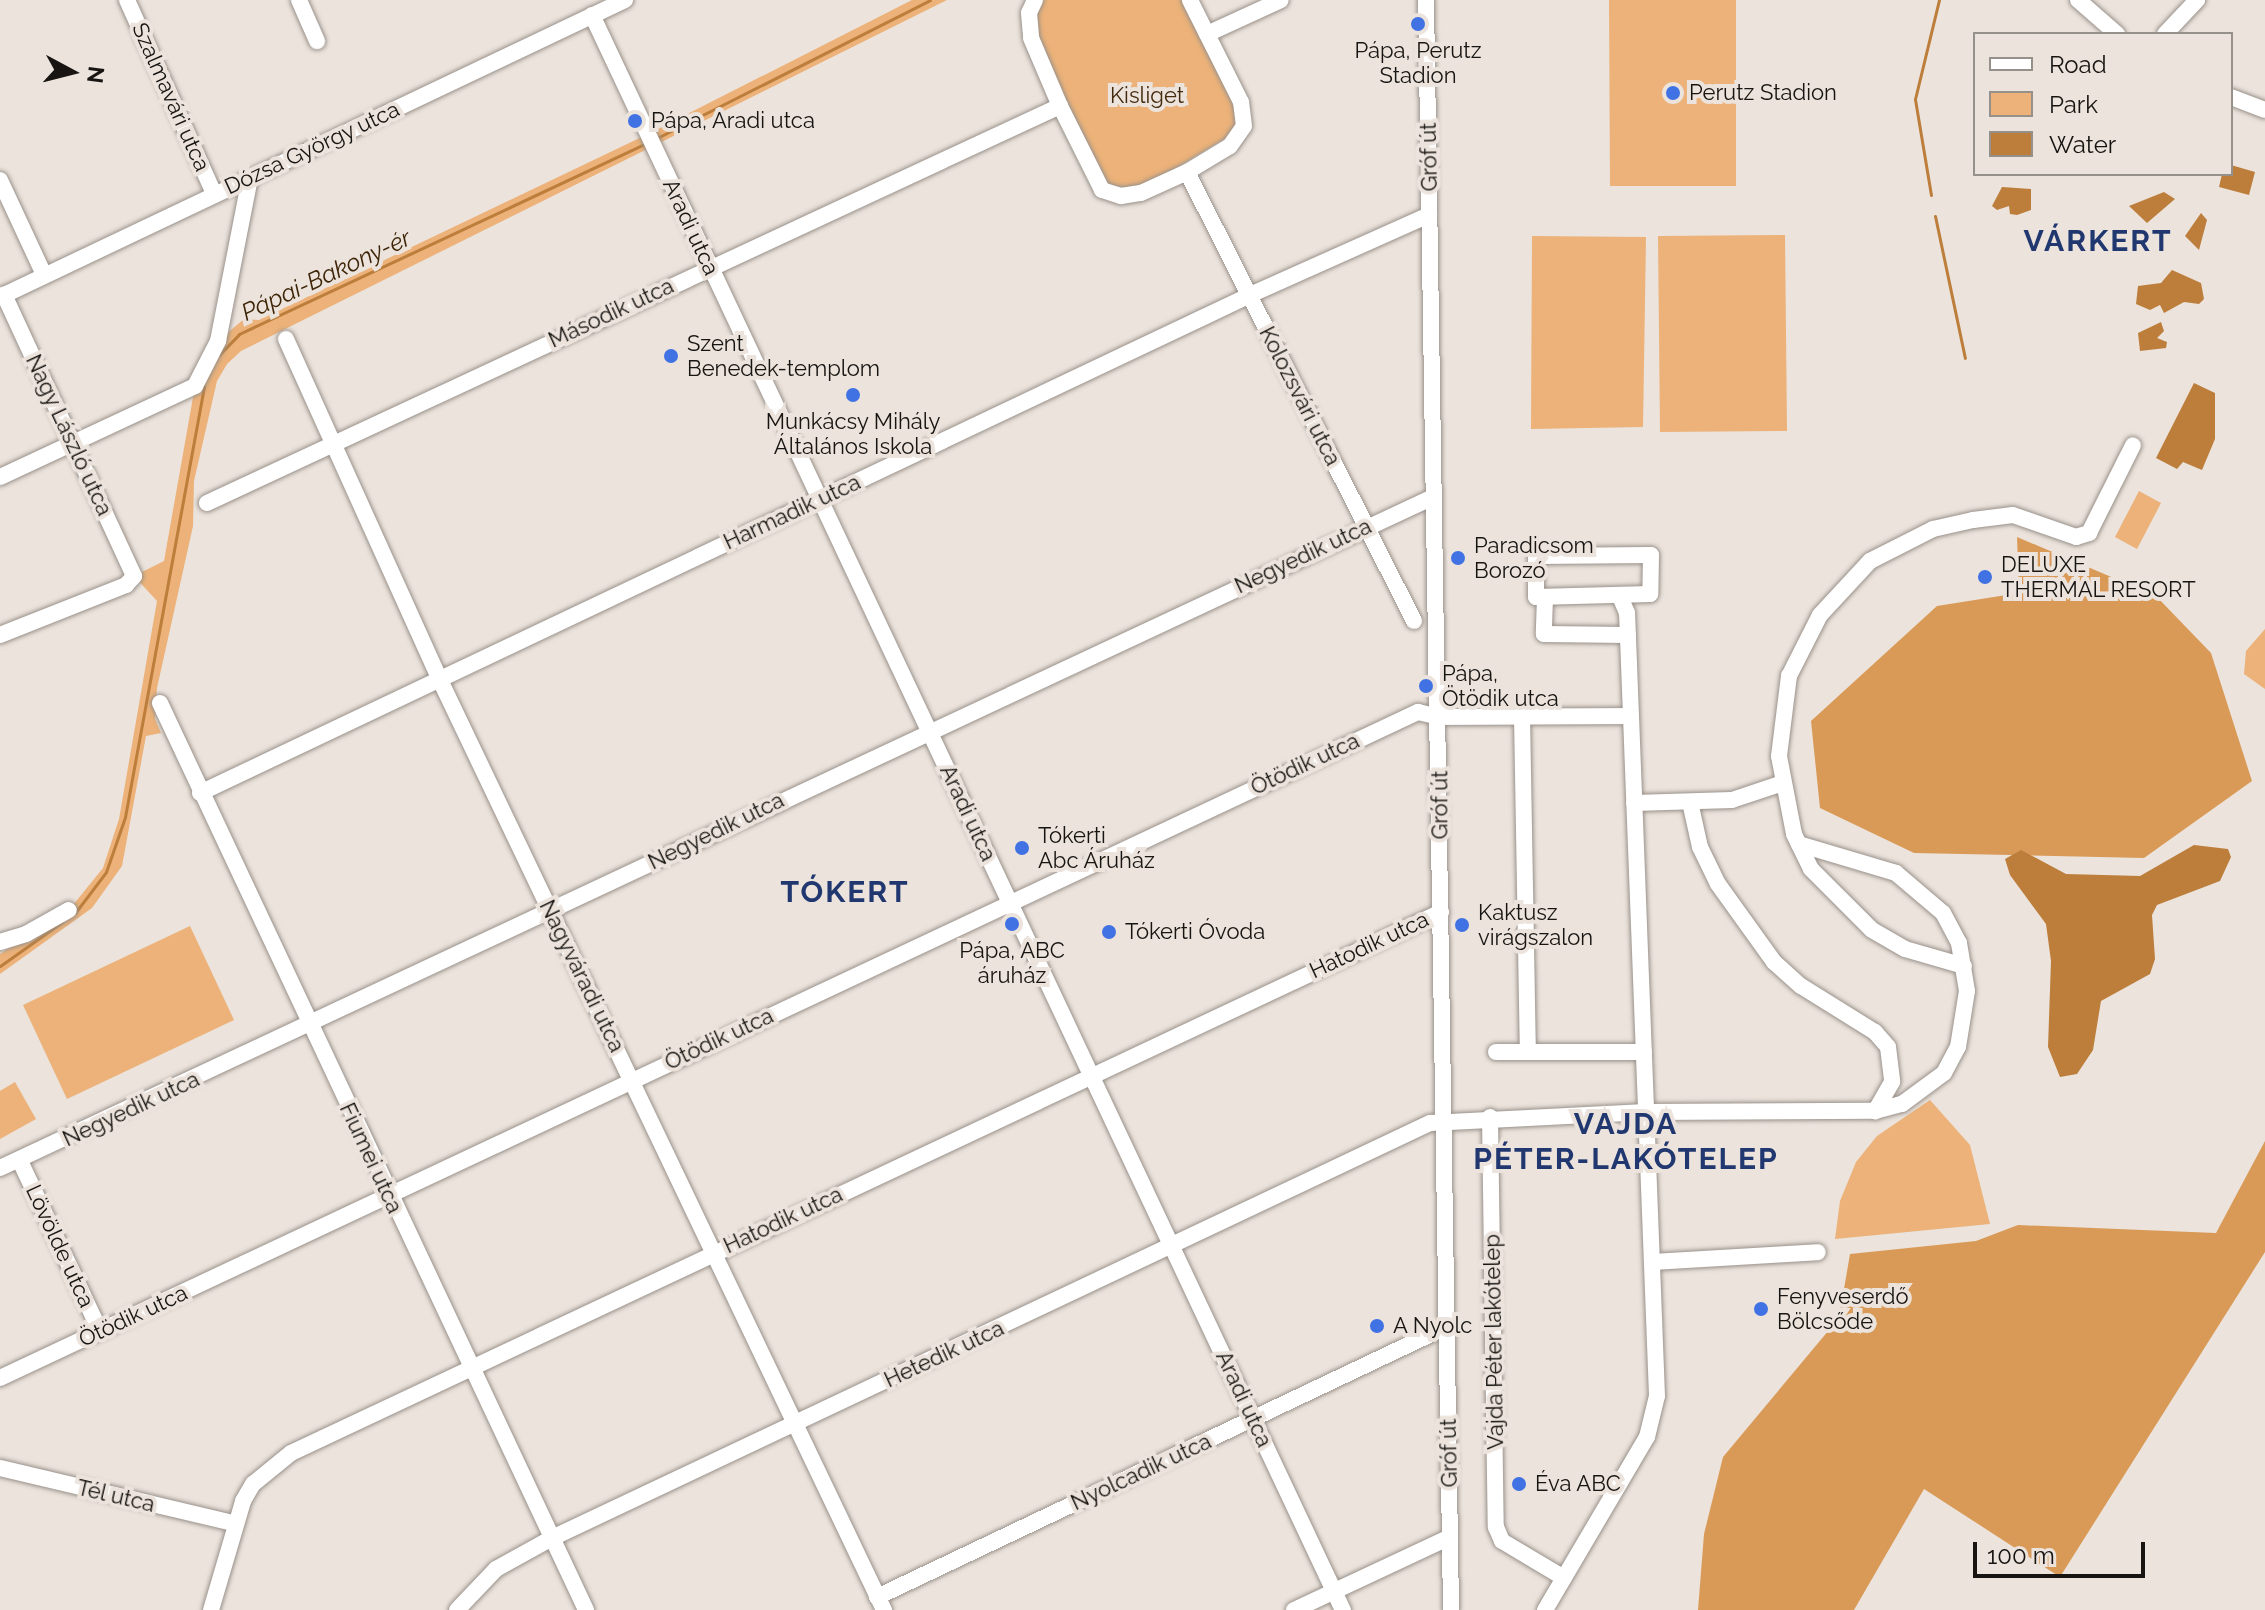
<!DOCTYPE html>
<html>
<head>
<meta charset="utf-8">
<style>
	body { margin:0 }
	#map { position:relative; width:2265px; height:1610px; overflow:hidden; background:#ebe3dc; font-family:Raleway,sans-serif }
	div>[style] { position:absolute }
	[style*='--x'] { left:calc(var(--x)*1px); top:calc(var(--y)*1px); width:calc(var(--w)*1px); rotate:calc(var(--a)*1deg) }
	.green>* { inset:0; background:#ecb279 }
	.forest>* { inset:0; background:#da9a57 }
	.water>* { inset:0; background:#bd7e3b }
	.stream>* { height:3px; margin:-1.5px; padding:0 1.5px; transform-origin:1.5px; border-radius:1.5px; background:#bd7e3b }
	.roads { filter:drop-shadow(0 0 2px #99918a) drop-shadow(0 0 2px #99918a) }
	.minor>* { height:16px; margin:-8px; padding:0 8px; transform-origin:8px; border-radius:8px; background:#fff }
	.dots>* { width:22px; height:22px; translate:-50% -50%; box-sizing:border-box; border:4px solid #ebe3dc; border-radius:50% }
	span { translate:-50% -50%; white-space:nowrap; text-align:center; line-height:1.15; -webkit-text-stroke:8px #ebe3dc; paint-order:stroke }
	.poi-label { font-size:22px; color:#171411 }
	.left { translate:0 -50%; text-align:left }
	.park-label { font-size:22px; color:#442a0c }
	.street-label { font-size:22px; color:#171411 }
	.water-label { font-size:24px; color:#3d2406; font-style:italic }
	.district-label { font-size:30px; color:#20386f; font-weight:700; letter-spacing:2px }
	.legend { position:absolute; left:1973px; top:32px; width:260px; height:144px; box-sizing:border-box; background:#ebe3dc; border:2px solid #96908b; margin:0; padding:10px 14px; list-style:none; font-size:24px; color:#171411 }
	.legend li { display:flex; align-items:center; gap:16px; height:40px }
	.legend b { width:40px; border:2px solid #96908b }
	.north { position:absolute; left:32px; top:32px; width:80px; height:80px; -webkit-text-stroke:6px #ebe3dc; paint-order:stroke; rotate:97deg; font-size:22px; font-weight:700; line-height:32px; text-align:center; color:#171411 }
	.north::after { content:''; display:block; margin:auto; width:28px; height:36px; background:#171411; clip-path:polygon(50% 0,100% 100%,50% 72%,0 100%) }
	.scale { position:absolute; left:1973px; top:1542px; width:172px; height:36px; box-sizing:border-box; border:4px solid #171411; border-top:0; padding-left:10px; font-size:24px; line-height:28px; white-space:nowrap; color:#171411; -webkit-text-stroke:6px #ebe3dc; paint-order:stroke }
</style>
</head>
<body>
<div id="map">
	<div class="green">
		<i style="clip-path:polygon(912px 0,947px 0,241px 351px,227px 364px,217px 381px,194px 481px,193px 526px,157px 688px,155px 719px,161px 733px,146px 736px,122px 866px,92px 908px,0 974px,0 954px,69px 910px,103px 868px,119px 819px,157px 601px,134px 576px,164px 561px,195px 386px,218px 341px,244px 319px,259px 320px,648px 134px)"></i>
		<i style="clip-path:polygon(1044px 0,1182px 0,1233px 102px,1236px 124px,1226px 138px,1139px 190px,1106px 184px,1037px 37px,1036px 14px)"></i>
		<i style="clip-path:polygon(1609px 0,1736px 0,1736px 186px,1610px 186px)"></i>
		<i style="clip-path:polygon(1785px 235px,1787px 431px,1660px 432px,1658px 236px)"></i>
		<i style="clip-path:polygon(1532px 236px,1646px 237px,1643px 427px,1531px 429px)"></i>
		<i style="clip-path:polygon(2139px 491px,2161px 503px,2137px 549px,2115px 537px)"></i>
		<i style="clip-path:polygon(2265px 629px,2265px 689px,2244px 674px,2246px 651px)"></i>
		<i style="clip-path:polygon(190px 926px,234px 1020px,67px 1099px,23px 1005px)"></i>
		<i style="clip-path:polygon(15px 1082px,36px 1119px,0 1139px,0 1091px)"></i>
		<i style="clip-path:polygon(1930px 1100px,1970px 1145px,1990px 1224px,1835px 1239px,1840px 1201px,1856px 1162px,1877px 1136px)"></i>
	</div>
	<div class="forest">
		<i style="clip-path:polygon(2017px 537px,2156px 596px,2211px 653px,2252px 781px,2144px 858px,1914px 853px,1820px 808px,1811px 721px,1937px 606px,2019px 593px)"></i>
		<i style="clip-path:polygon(2265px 1141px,2265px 1252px,2060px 1577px,1924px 1489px,1854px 1610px,1698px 1610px,1704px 1534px,1723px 1457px,1839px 1318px,1850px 1254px,1976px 1241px,2018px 1225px,2216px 1233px)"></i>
	</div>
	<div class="water">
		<i style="clip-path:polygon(2231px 165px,2255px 172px,2249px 195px,2219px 187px,2222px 174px,2231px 174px)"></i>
		<i style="clip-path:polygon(2002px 187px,2031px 189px,2031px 210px,2017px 215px,2010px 214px,2009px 206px,1997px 210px,1992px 206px)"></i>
		<i style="clip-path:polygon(2164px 192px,2175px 199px,2147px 223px,2129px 206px)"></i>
		<i style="clip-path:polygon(2201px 213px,2207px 220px,2199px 250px,2185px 236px)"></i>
		<i style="clip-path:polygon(2172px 270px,2201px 283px,2204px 299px,2199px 304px,2184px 302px,2164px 313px,2160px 305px,2150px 310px,2136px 304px,2138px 286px,2161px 283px)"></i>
		<i style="clip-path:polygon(2161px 322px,2164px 331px,2157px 338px,2167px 342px,2166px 348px,2140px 351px,2138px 333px)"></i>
		<i style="clip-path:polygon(2194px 383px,2215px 393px,2215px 439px,2202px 470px,2183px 462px,2177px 469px,2156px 458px)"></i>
		<i style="clip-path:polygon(2194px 845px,2228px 849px,2231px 857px,2220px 881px,2157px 905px,2152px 915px,2155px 959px,2150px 974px,2101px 1001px,2093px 1050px,2077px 1074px,2060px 1077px,2048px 1047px,2051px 961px,2046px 924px,2010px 875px,2005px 859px,2021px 850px,2066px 874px,2140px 876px)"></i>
	</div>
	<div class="stream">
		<i style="--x:655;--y:139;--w:308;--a:-26.8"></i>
		<i style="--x:1931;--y:195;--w:97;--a:-99.5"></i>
		<i style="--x:1915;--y:99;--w:102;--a:-76.4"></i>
		<i style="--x:1935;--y:216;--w:145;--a:78.1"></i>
		<i style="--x:219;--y:355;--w:29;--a:-46"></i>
		<i style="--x:239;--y:334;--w:448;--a:-25.1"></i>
		<i style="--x:75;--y:913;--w:51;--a:-52.9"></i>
		<i style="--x:106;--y:872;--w:58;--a:-70.9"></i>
		<i style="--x:125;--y:817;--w:438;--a:-79.6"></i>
		<i style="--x:0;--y:966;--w:76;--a:-35.4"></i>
	</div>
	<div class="roads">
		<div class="minor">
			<i style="--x:127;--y:0;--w:213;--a:65.8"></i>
			<i style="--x:299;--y:0;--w:45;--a:66.3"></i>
			<i style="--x:1035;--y:0;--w:14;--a:115"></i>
			<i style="--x:1029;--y:13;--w:25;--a:85"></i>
			<i style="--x:1031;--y:38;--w:74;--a:66.9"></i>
			<i style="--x:1060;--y:106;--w:94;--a:63.4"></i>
			<i style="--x:1102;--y:190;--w:20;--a:18"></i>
			<i style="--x:1121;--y:196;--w:20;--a:-9"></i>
			<i style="--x:1141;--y:193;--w:51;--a:-24.5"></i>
			<i style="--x:1187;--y:172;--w:50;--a:-31.2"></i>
			<i style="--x:1230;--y:146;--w:24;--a:-55"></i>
			<i style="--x:1244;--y:126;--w:24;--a:-97"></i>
			<i style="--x:1241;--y:102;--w:114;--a:-116.6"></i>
			<i style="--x:1426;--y:0;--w:1610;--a:89.11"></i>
			<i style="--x:2078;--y:0;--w:52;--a:41.1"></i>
			<i style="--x:592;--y:15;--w:1763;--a:64.79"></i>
			<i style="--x:1207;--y:34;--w:81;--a:-24.7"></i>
			<i style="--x:2165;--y:34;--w:47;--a:-46.7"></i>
			<i style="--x:2231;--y:97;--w:36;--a:21"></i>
			<i style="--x:1187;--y:172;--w:503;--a:63.18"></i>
			<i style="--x:0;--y:180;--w:105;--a:65.1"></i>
			<i style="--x:0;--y:297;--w:692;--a:-25.42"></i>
			<i style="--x:286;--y:339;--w:374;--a:65.7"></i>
			<i style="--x:440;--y:680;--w:1031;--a:64.48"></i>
			<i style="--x:0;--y:477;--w:215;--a:-25"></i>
			<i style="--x:195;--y:386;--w:51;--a:-62.9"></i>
			<i style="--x:218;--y:341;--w:166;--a:-78.9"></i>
			<i style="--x:207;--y:503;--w:941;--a:-24.96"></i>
			<i style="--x:1651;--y:555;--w:39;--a:91"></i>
			<i style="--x:1650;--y:594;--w:114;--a:178.5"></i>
			<i style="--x:1536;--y:597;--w:41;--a:-90"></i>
			<i style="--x:1536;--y:556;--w:115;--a:-0.5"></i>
			<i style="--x:1545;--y:598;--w:36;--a:92"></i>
			<i style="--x:1544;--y:634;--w:84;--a:0.7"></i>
			<i style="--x:0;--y:635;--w:136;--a:-21.6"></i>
			<i style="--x:126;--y:585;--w:12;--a:-48"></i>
			<i style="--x:134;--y:576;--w:310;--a:-114.8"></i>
			<i style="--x:160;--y:703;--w:1002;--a:64.84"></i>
			<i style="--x:1522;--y:716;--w:336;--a:89"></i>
			<i style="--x:200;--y:793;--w:1162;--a:-25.37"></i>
			<i style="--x:1250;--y:295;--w:196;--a:-24.1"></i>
			<i style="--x:1690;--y:802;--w:46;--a:77.5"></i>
			<i style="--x:1700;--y:847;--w:41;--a:64.1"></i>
			<i style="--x:1718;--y:884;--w:96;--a:54.3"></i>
			<i style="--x:1774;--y:962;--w:36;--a:42"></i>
			<i style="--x:1801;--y:986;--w:87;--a:31.9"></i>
			<i style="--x:1875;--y:1032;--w:20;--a:49"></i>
			<i style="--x:1888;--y:1047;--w:35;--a:83"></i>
			<i style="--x:1892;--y:1082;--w:34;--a:120"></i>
			<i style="--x:1634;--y:803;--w:98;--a:-1.8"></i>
			<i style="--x:1732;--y:800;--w:54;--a:-18.4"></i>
			<i style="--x:0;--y:942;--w:27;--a:-17"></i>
			<i style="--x:26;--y:934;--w:49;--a:-29.2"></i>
			<i style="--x:1964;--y:966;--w:61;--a:-163.9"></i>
			<i style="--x:1905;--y:949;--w:39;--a:-150"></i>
			<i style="--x:1871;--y:929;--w:85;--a:-135"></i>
			<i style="--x:1811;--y:869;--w:39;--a:-116"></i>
			<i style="--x:1794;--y:834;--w:79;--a:-100.9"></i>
			<i style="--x:1779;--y:756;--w:81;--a:-82.9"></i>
			<i style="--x:1789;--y:676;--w:68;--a:-63.1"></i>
			<i style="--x:1820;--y:615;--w:74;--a:-47.2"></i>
			<i style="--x:1870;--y:561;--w:71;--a:-26.9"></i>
			<i style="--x:1933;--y:529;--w:41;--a:-12.7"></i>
			<i style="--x:1973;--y:520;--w:40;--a:-7.1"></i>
			<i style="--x:2013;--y:515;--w:67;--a:19.2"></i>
			<i style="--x:2076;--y:537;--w:14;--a:-17"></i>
			<i style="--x:2089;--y:533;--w:98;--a:-63.4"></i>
			<i style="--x:1496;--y:1052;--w:148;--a:0"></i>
			<i style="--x:1490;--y:1117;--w:410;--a:89.2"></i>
			<i style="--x:1496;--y:1527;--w:15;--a:67"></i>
			<i style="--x:1502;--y:1541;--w:72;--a:30.8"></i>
			<i style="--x:20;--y:1161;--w:188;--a:64.8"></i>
			<i style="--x:0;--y:1168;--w:1582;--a:-25.09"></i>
			<i style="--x:1652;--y:1262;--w:166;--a:-3.4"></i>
			<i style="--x:0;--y:1378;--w:1567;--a:-25.16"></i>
			<i style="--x:1418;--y:712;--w:23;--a:13"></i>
			<i style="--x:1440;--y:717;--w:191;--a:-0.3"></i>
			<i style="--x:0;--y:1468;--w:239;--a:13.3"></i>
			<i style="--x:877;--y:1597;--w:632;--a:-25.39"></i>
			<i style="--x:211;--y:1610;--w:114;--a:-73.6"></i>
			<i style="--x:243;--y:1501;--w:20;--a:-60"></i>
			<i style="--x:253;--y:1484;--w:49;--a:-39.2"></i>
			<i style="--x:291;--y:1453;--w:1271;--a:-25.19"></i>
			<i style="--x:457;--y:1610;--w:57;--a:-46.4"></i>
			<i style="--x:496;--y:1569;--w:64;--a:-29"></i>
			<i style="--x:552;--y:1538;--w:971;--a:-25.3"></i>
			<i style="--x:1430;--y:1123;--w:216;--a:-2.9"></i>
			<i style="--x:1646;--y:1112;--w:229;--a:-0.3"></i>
			<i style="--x:1875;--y:1111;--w:28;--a:-15"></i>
			<i style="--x:1902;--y:1104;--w:52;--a:-36.4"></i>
			<i style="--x:1944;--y:1073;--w:30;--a:-62"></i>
			<i style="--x:1958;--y:1047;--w:57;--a:-80.9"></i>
			<i style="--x:1967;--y:991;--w:49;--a:-99.5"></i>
			<i style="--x:1959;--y:943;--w:34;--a:-118"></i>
			<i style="--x:1943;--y:913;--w:62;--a:-139.6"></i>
			<i style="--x:1896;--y:873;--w:101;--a:-163.4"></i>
			<i style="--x:1294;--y:1610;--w:172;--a:-25.1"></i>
			<i style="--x:1545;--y:1610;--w:201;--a:-59.5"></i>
			<i style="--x:1647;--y:1437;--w:42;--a:-76.3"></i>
			<i style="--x:1657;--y:1396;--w:784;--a:-92.19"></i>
			<i style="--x:1627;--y:613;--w:15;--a:-113"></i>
		</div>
	</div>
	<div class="dots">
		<i style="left:1418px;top:24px;background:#4172e3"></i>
		<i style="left:1673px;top:93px;background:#4172e3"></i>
		<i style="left:635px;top:121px;background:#4172e3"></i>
		<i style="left:671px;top:356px;background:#4172e3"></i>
		<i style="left:853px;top:395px;background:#4172e3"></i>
		<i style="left:1458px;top:558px;background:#4172e3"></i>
		<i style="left:1985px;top:577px;background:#4172e3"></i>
		<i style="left:1426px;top:686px;background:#4172e3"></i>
		<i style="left:1022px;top:848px;background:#4172e3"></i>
		<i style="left:1012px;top:924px;background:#4172e3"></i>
		<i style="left:1462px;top:925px;background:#4172e3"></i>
		<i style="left:1109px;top:932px;background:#4172e3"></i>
		<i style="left:1761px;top:1309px;background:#4172e3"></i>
		<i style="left:1377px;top:1326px;background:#4172e3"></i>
		<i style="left:1519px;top:1484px;background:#4172e3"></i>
	</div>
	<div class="poi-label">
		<span style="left:1418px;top:63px">Pápa, Perutz<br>Stadion</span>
		<span class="left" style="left:1689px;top:93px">Perutz Stadion</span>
		<span class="left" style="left:651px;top:121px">Pápa, Aradi utca</span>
		<span class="left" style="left:687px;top:356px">Szent<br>Benedek-templom</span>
		<span style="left:853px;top:434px">Munkácsy Mihály<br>Általános Iskola</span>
		<span class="left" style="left:1474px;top:558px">Paradicsom<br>Borozó</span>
		<span class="left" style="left:2001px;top:577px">DELUXE<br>THERMAL RESORT</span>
		<span class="left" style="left:1442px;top:686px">Pápa,<br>Ötödik utca</span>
		<span class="left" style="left:1038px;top:848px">Tókerti<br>Abc Áruház</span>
		<span class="left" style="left:1478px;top:925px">Kaktusz<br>virágszalon</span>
		<span class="left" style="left:1125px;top:932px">Tókerti Óvoda</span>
		<span style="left:1012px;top:963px">Pápa, ABC<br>áruház</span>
		<span class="left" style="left:1777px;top:1309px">Fenyveserdő<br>Bölcsőde</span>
		<span class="left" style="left:1393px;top:1326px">A Nyolc</span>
		<span class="left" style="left:1535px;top:1484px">Éva ABC</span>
	</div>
	<div class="park-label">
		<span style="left:1147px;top:96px">Kisliget</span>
	</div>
	<div class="street-label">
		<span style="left:171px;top:97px;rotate:66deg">Szalmavári utca</span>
		<span style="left:312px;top:148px;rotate:-25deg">Dózsa György utca</span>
		<span style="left:1429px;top:157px;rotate:-91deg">Gróf út</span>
		<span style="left:691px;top:227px;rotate:65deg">Aradi utca</span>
		<span style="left:611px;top:313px;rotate:-25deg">Második utca</span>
		<span style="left:1300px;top:396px;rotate:63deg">Kolozsvári utca</span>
		<span style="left:69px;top:435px;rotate:65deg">Nagy László utca</span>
		<span style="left:792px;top:512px;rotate:-25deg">Harmadik utca</span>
		<span style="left:1303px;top:556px;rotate:-25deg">Negyedik utca</span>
		<span style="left:1305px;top:764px;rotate:-25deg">Ötödik utca</span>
		<span style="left:1440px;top:805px;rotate:-90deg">Gróf út</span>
		<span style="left:968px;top:813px;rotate:65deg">Aradi utca</span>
		<span style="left:716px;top:831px;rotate:-26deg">Negyedik utca</span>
		<span style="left:1369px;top:945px;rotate:-25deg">Hatodik utca</span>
		<span style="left:582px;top:976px;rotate:64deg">Nagyváradi utca</span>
		<span style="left:719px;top:1039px;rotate:-25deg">Ötödik utca</span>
		<span style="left:131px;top:1109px;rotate:-25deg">Negyedik utca</span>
		<span style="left:371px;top:1158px;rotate:65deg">Fiumei utca</span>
		<span style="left:783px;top:1220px;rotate:-25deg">Hatodik utca</span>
		<span style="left:60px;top:1246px;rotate:65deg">Lövölde utca</span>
		<span style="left:133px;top:1316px;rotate:-25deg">Ötödik utca</span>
		<span style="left:1494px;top:1342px;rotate:-91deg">Vajda Péter lakótelep</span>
		<span style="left:944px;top:1354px;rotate:-25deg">Hetedik utca</span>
		<span style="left:1244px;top:1399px;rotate:65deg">Aradi utca</span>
		<span style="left:1449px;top:1453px;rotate:-91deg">Gróf út</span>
		<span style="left:1141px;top:1472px;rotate:-25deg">Nyolcadik utca</span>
		<span style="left:116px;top:1496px;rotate:13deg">Tél utca</span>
	</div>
	<div class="water-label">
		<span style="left:326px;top:275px;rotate:-25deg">Pápai-Bakony-ér</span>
	</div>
	<div class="district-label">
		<span style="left:2098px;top:241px">VÁRKERT</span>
		<span style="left:845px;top:892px">TÓKERT</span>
		<span style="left:1626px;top:1141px">VAJDA<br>PÉTER-LAKÓTELEP</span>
	</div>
	<ul class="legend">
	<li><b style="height:10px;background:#fff"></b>Road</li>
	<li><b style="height:22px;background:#ecb279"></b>Park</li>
	<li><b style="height:22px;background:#bd7e3b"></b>Water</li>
	</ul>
	<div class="north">N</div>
	<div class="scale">100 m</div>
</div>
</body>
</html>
